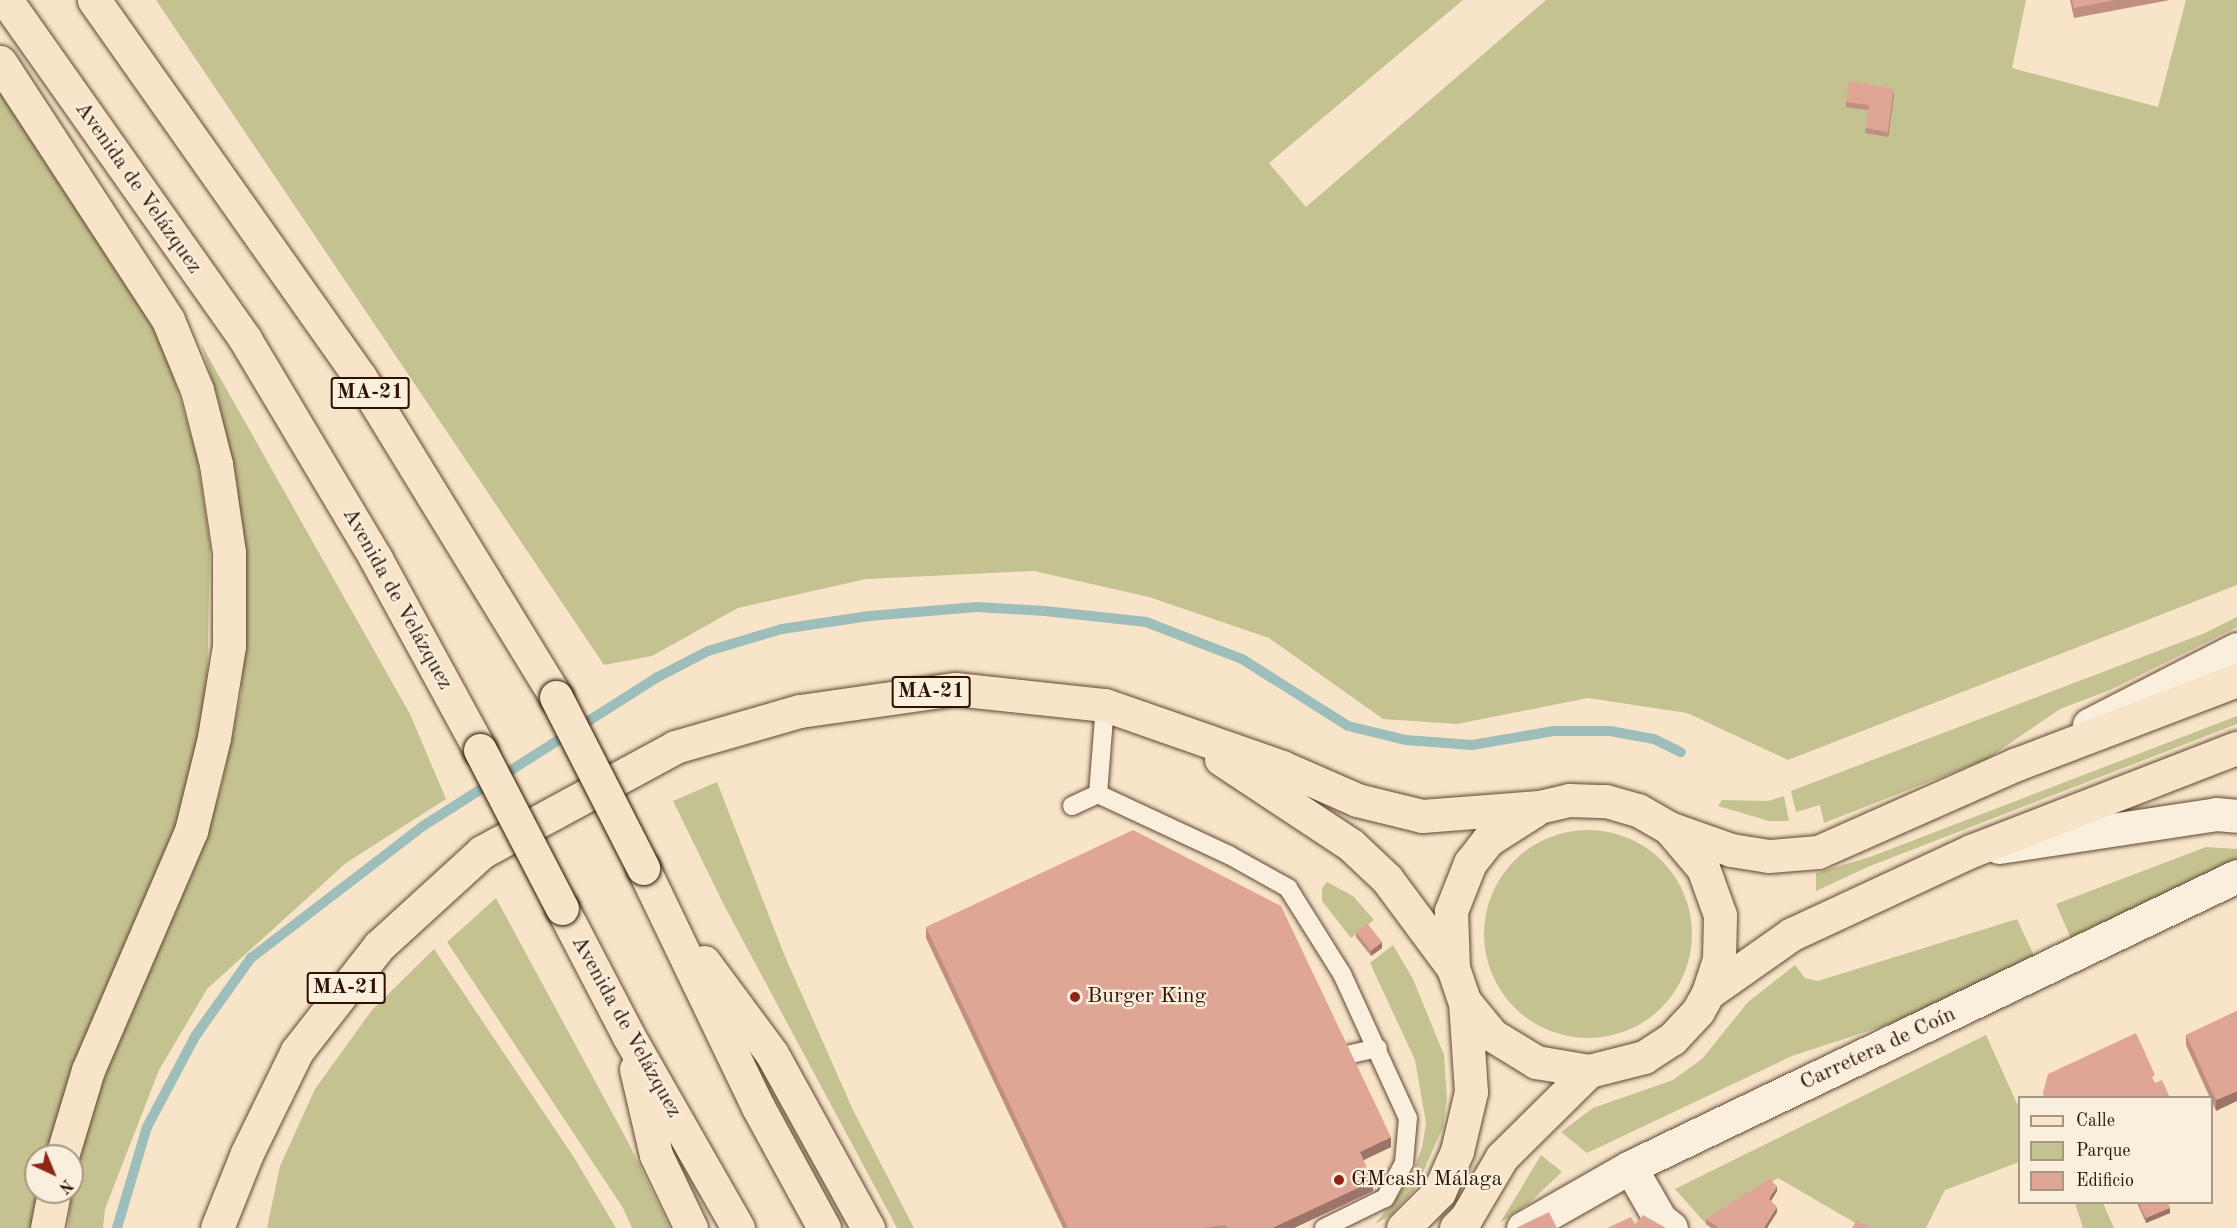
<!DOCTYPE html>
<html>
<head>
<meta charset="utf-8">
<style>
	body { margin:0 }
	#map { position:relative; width:2237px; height:1228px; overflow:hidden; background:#f8e5c9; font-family:"Old Standard TT",serif }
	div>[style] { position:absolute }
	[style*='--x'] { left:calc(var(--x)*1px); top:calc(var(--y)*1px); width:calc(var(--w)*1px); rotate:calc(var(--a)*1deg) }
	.green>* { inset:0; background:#c5c291 }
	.round { border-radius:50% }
	.stream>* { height:10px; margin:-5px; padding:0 5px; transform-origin:5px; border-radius:5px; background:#9ebebb }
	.roads { filter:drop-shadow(0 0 2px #604633) drop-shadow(0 0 2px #604633) }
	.lane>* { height:18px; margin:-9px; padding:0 9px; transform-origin:9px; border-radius:9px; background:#faeedc }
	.street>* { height:33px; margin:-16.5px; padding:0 16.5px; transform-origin:16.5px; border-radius:16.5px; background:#faeedc }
	.primary>* { height:33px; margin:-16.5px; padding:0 16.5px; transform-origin:16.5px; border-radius:16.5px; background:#f8e5c9 }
	.highway>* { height:33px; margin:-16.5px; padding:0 16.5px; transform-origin:16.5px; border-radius:16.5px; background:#f8e5c9 }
	.bridges { filter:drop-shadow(0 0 2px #2d1101) drop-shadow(0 0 2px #2d1101) }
	.highway-bridge>* { height:33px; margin:-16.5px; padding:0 16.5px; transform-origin:16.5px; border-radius:16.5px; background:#f8e5c9 }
	.wall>* { inset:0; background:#c08f81 }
	.shaded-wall>* { inset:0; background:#9c7469 }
	.building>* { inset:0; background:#dfa696 }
	.dots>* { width:16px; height:16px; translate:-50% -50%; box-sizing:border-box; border:3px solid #faeedc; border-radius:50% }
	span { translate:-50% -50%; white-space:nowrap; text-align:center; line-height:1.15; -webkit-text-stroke:4.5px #faeedc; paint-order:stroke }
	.shield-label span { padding:2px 4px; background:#faeedc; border:2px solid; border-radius:4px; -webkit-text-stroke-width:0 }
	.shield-label { font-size:21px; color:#2d1101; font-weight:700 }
	.street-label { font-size:22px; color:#2d1101 }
	.poi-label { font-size:22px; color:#2d1101 }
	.left { translate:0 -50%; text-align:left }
	.legend { position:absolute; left:2018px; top:1096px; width:195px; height:108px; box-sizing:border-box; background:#faeedc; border:2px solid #a89684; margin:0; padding:8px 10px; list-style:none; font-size:18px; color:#2d1101 }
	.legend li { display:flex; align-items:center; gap:12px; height:30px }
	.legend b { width:30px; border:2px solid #a89684 }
	.north { position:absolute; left:24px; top:1144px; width:60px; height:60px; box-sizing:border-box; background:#faeedc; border:2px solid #a89684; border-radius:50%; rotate:136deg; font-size:16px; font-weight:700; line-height:24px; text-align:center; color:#2d1101 }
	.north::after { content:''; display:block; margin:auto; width:21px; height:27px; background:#8f2418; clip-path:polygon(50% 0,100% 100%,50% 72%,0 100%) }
</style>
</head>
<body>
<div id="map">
	<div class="green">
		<i style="clip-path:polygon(156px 0,1463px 0,1269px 163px,1306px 207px,1546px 0,2026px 0,2012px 68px,2158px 107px,2186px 0,2237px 0,2237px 585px,1788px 760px,1687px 713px,1588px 698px,1457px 724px,1383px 719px,1269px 638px,1149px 597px,1034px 571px,866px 579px,738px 608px,652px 656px,604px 665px)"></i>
		<i style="clip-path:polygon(0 88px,111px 255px,165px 349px,197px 456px,210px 547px,207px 687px,185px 801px,50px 1156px,36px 1156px,36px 1192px,42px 1192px,35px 1228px,0 1228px)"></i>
		<i style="clip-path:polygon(201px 344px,410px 714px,446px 799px,346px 863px,207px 989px,159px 1070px,105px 1209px,103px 1228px,68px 1228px,72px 1182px,94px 1092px,180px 897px,220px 793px,241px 695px,245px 597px,237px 483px,219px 402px)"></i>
		<i style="clip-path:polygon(2237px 617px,2237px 627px,2110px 690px,2060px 709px,1987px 759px,1824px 823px,1820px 805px,1796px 812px,1791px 791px,2205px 633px)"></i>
		<i style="clip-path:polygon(2237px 716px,2237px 724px,1870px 866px,1816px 891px,1816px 873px,1870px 857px)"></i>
		<i style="clip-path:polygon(717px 782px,784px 954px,853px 1110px,914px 1228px,897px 1228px,725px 907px,673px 801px)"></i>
		<i style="clip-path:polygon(1784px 796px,1789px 821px,1769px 821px,1718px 806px,1722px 800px,1768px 801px)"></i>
		<i class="round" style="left:1484px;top:830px;width:208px;height:208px"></i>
		<i style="clip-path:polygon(2206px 847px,2237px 849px,2237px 865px,2072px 941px,2056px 904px)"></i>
		<i style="clip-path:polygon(1327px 882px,1353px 896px,1374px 920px,1351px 938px,1322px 901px,1322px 888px)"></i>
		<i style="clip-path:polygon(496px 898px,628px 1142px,670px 1228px,632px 1228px,623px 1208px,447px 942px)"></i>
		<i style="clip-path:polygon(2017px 919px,2036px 960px,1908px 1018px,1792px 1056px,1587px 1153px,1561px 1132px,1593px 1108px,1673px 1080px,1702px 1059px,1748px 1002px,1795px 965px,1805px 978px,1818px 981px)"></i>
		<i style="clip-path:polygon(1393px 945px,1413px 979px,1444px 1055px,1447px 1098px,1443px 1127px,1416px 1188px,1390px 1216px,1375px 1224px,1409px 1181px,1422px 1148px,1426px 1123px,1415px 1060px,1370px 963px)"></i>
		<i style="clip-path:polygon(434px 949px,575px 1159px,616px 1228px,267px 1228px,280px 1166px,315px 1089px,372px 1010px)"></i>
		<i style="clip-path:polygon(1986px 1035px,2019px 1108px,2019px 1162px,1945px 1190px,1926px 1228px,1864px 1228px,1778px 1178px,1706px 1224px,1675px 1189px)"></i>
		<i style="clip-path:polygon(1541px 1155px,1562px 1172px,1529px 1203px,1500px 1223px)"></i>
		<i style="clip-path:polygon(2075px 1203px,2103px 1203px,2114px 1228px,2083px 1228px)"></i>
	</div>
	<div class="stream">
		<i style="--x:117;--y:1228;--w:105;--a:-73.5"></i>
		<i style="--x:147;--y:1127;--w:104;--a:-62"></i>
		<i style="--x:196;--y:1035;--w:95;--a:-54.5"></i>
		<i style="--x:251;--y:958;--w:217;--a:-37.5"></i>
		<i style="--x:423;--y:826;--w:278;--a:-32.4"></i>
		<i style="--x:658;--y:677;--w:56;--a:-27.5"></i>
		<i style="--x:708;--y:651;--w:77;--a:-16.6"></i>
		<i style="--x:782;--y:629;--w:88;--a:-8.5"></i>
		<i style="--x:869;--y:616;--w:108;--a:-4.8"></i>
		<i style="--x:977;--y:607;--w:68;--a:3.4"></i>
		<i style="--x:1045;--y:611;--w:102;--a:6.2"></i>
		<i style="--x:1146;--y:622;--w:103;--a:21.1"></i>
		<i style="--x:1242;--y:659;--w:125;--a:32.3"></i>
		<i style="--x:1348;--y:726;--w:60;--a:13.6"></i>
		<i style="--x:1406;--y:740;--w:66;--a:4.3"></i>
		<i style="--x:1472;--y:745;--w:83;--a:-9.7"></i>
		<i style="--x:1554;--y:731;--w:56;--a:0"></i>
		<i style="--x:1610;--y:731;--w:45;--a:10.3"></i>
		<i style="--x:1654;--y:739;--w:30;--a:26"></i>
	</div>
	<div class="roads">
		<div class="lane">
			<i style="--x:1098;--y:794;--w:145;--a:25"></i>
			<i style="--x:1229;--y:855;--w:68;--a:29.2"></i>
			<i style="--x:1288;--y:888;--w:102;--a:57.9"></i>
			<i style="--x:1342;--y:974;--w:158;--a:65.4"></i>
			<i style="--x:1408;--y:1118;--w:45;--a:95.1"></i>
			<i style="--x:1404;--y:1163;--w:40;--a:118"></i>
			<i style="--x:1385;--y:1198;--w:68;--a:153.8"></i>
			<i style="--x:1098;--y:794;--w:89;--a:-85.5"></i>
			<i style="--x:1072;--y:806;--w:29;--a:-25"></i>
			<i style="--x:1329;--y:1059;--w:50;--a:-12.7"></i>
		</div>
		<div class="street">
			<i style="--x:2089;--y:725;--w:166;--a:-27.2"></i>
			<i style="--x:1999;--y:847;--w:219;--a:-8.6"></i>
			<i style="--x:2216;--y:814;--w:21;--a:5"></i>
			<i style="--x:1630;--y:1167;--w:60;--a:60"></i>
			<i style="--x:1660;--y:1219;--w:14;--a:39"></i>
			<i style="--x:1523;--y:1228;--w:123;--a:-29.7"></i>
			<i style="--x:1630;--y:1167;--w:673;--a:-25.61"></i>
		</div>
		<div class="primary">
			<i style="--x:1221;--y:759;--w:156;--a:33.5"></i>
			<i style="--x:1351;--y:845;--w:50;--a:43.4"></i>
			<i style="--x:1387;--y:879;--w:111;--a:53.4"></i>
			<i style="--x:1535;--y:810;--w:56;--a:147.4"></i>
			<i style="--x:1488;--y:840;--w:29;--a:128"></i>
			<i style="--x:1470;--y:863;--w:52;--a:111.6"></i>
			<i style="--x:1451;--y:911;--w:57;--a:88"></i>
			<i style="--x:1453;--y:968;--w:36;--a:71"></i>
			<i style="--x:1465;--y:1002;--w:43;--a:50.7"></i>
			<i style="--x:1492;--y:1035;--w:52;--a:31.5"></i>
			<i style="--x:1536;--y:1062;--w:54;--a:9.6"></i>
			<i style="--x:1589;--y:1071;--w:57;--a:-14.3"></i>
			<i style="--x:1644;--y:1057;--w:33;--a:-33"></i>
			<i style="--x:1672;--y:1039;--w:38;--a:-47"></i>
			<i style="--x:1698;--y:1011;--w:21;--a:-61"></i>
			<i style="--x:1708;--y:993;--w:36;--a:-72"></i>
			<i style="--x:1719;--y:959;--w:44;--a:-88.7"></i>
			<i style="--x:1720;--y:915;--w:50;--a:-109.9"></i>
			<i style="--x:1703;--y:868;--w:51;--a:-130.2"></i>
			<i style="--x:1708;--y:993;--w:103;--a:-35.1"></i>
			<i style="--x:1792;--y:934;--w:197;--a:-24.9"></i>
			<i style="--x:1971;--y:851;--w:285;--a:-21.2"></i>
			<i style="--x:217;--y:1228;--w:81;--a:-68.2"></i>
			<i style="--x:247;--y:1153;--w:114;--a:-63.9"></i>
			<i style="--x:297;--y:1051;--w:133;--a:-52"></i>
			<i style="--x:379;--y:946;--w:139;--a:-42.4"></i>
			<i style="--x:482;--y:852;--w:220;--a:-28.5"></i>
			<i style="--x:675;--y:747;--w:130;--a:-16.1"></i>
			<i style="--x:800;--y:711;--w:157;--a:-8.1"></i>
			<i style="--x:955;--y:689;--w:151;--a:6.1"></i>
			<i style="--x:1105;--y:705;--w:188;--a:19.3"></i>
			<i style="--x:1282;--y:767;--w:82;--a:23.7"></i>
			<i style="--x:1357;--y:800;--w:67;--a:13.8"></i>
			<i style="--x:1422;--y:816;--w:117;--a:-4.4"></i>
			<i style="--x:1539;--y:807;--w:31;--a:-13"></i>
			<i style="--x:1569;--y:800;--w:37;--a:2"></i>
			<i style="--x:1606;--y:801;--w:33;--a:16"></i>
			<i style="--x:1638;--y:810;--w:36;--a:30"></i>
			<i style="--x:1669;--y:828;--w:66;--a:19.5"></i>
			<i style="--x:1731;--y:850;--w:38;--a:9"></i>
			<i style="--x:1769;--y:856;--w:49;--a:-4.7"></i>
			<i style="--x:1818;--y:852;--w:218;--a:-23.9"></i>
			<i style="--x:2017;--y:764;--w:235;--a:-20.9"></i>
		</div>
		<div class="highway">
			<i style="--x:6;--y:0;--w:415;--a:54.8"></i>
			<i style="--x:245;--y:339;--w:256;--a:59.2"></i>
			<i style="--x:376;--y:559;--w:217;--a:61.4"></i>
			<i style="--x:94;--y:0;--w:461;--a:54.8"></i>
			<i style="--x:360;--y:377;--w:375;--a:58.5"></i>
			<i style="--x:0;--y:62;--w:308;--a:56.9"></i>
			<i style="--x:168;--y:320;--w:76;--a:67.5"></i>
			<i style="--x:197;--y:390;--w:76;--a:75.6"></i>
			<i style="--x:216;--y:464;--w:89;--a:81.6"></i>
			<i style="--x:229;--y:552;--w:94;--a:90"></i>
			<i style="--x:229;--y:646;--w:93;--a:99.3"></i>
			<i style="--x:214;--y:738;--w:96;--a:103.9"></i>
			<i style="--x:191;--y:831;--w:260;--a:113.3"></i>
			<i style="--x:88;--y:1070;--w:90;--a:106.8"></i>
			<i style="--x:643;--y:868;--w:265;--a:64.3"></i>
			<i style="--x:758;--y:1107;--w:138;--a:61.4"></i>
			<i style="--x:562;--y:908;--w:143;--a:62.5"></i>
			<i style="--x:628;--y:1035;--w:222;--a:60.3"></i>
			<i style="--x:704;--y:962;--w:114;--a:53.5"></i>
			<i style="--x:772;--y:1054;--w:199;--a:61.1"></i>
			<i style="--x:636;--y:1069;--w:88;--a:76.9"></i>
			<i style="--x:656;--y:1155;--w:81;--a:64.4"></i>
			<i style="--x:47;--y:1228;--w:37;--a:-79"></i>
			<i style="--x:1403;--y:1228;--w:51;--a:-45"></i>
			<i style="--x:1439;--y:1192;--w:45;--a:-66.3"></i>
			<i style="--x:1457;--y:1151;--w:61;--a:-76.7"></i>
			<i style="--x:1471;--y:1092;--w:90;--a:-93.8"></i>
			<i style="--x:1456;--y:1228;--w:14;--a:-45"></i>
			<i style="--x:1466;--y:1218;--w:71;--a:-59.5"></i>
			<i style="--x:1502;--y:1157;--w:122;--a:-44.7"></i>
		</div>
	</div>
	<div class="bridges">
		<div class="highway-bridge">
			<i style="--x:556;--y:697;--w:192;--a:63"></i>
			<i style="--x:480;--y:750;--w:178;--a:62.6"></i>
		</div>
	</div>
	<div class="wall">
		<i style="clip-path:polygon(2070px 0,2170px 0,2074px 18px)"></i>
		<i style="clip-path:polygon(1894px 94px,1888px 137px,1865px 133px,1868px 110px,1846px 107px,1846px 102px)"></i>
		<i style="clip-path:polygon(926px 927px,1391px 1147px,1363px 1160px,1373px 1191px,1294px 1228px,1063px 1228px,926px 938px)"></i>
		<i style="clip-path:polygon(1356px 932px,1382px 948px,1371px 956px,1356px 937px)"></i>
		<i style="clip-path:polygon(2237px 1011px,2216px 1111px,2211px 1100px,2211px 1098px,2210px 1098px,2186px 1045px,2186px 1035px)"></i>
		<i style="clip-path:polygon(1777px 1191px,1771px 1201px,1777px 1212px,1767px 1228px,1711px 1228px,1706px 1224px,1706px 1219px)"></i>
		<i style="clip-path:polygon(2137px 1203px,2168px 1203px,2170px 1213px,2146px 1223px)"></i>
	</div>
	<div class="shaded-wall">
		<i style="clip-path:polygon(1894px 89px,1894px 94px,1888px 137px,1888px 132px)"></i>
		<i style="clip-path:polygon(1382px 942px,1382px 948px,1371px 956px,1371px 951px)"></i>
		<i style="clip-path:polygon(2237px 1091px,2237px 1101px,2216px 1111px,2216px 1100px)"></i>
		<i style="clip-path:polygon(1391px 1137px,1391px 1147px,1360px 1162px,1360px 1152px)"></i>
		<i style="clip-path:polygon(1373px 1181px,1373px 1191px,1294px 1228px,1272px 1228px)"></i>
		<i style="clip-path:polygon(1777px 1186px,1777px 1191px,1769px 1204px,1769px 1199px)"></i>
		<i style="clip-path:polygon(1777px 1207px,1777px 1212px,1767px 1228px,1764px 1228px)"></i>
		<i style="clip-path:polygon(2170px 1208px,2170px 1213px,2146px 1223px,2146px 1218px)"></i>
	</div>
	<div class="building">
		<i style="clip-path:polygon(2072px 0,2115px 0,2074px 8px)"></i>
		<i style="clip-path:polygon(1849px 81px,1894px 89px,1888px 132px,1865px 128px,1869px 105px,1846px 102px)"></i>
		<i style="clip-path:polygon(1133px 830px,1281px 906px,1391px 1137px,1360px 1152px,1373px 1181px,1272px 1228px,1229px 1228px,1225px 1225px,1203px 1228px,1068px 1228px,926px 927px)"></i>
		<i style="clip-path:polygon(1367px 923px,1382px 942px,1371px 951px,1356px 932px)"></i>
		<i style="clip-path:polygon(2237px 1011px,2237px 1091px,2216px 1100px,2186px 1035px)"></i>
		<i style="clip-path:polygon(2136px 1033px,2155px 1075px,2152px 1077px,2155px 1083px,2162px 1080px,2170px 1098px,2044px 1098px,2043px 1093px,2048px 1074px)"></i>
		<i style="clip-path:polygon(1769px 1179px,1777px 1186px,1769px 1199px,1777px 1207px,1764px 1228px,1719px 1228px,1706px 1219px)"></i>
		<i style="clip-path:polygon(2139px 1203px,2168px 1203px,2170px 1208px,2146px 1218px)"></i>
		<i style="clip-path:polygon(1549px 1212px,1557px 1228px,1516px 1228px)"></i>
		<i style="clip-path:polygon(1643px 1215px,1666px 1228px,1607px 1228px,1631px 1217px,1635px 1224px)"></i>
		<i style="clip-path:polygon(1857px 1220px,1871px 1228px,1852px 1228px)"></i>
	</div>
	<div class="dots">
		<i style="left:1075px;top:997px;background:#8f2418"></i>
		<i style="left:1339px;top:1180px;background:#8f2418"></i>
	</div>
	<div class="shield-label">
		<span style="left:370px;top:393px">MA-21</span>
		<span style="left:931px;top:692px">MA-21</span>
		<span style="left:346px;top:988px">MA-21</span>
	</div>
	<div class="street-label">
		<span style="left:138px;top:188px;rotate:55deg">Avenida de Velázquez</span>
		<span style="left:397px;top:599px;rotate:61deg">Avenida de Velázquez</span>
		<span style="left:626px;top:1027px;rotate:61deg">Avenida de Velázquez</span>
		<span style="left:1878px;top:1049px;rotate:-25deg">Carretera de Coín</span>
	</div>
	<div class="poi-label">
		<span class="left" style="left:1087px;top:997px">Burger King</span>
		<span class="left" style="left:1351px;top:1180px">GMcash Málaga</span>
	</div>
	<ul class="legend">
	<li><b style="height:8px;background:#f8e5c9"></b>Calle</li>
	<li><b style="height:16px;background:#c5c291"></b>Parque</li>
	<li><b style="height:16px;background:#dfa696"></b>Edificio</li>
	</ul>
	<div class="north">N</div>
</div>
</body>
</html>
